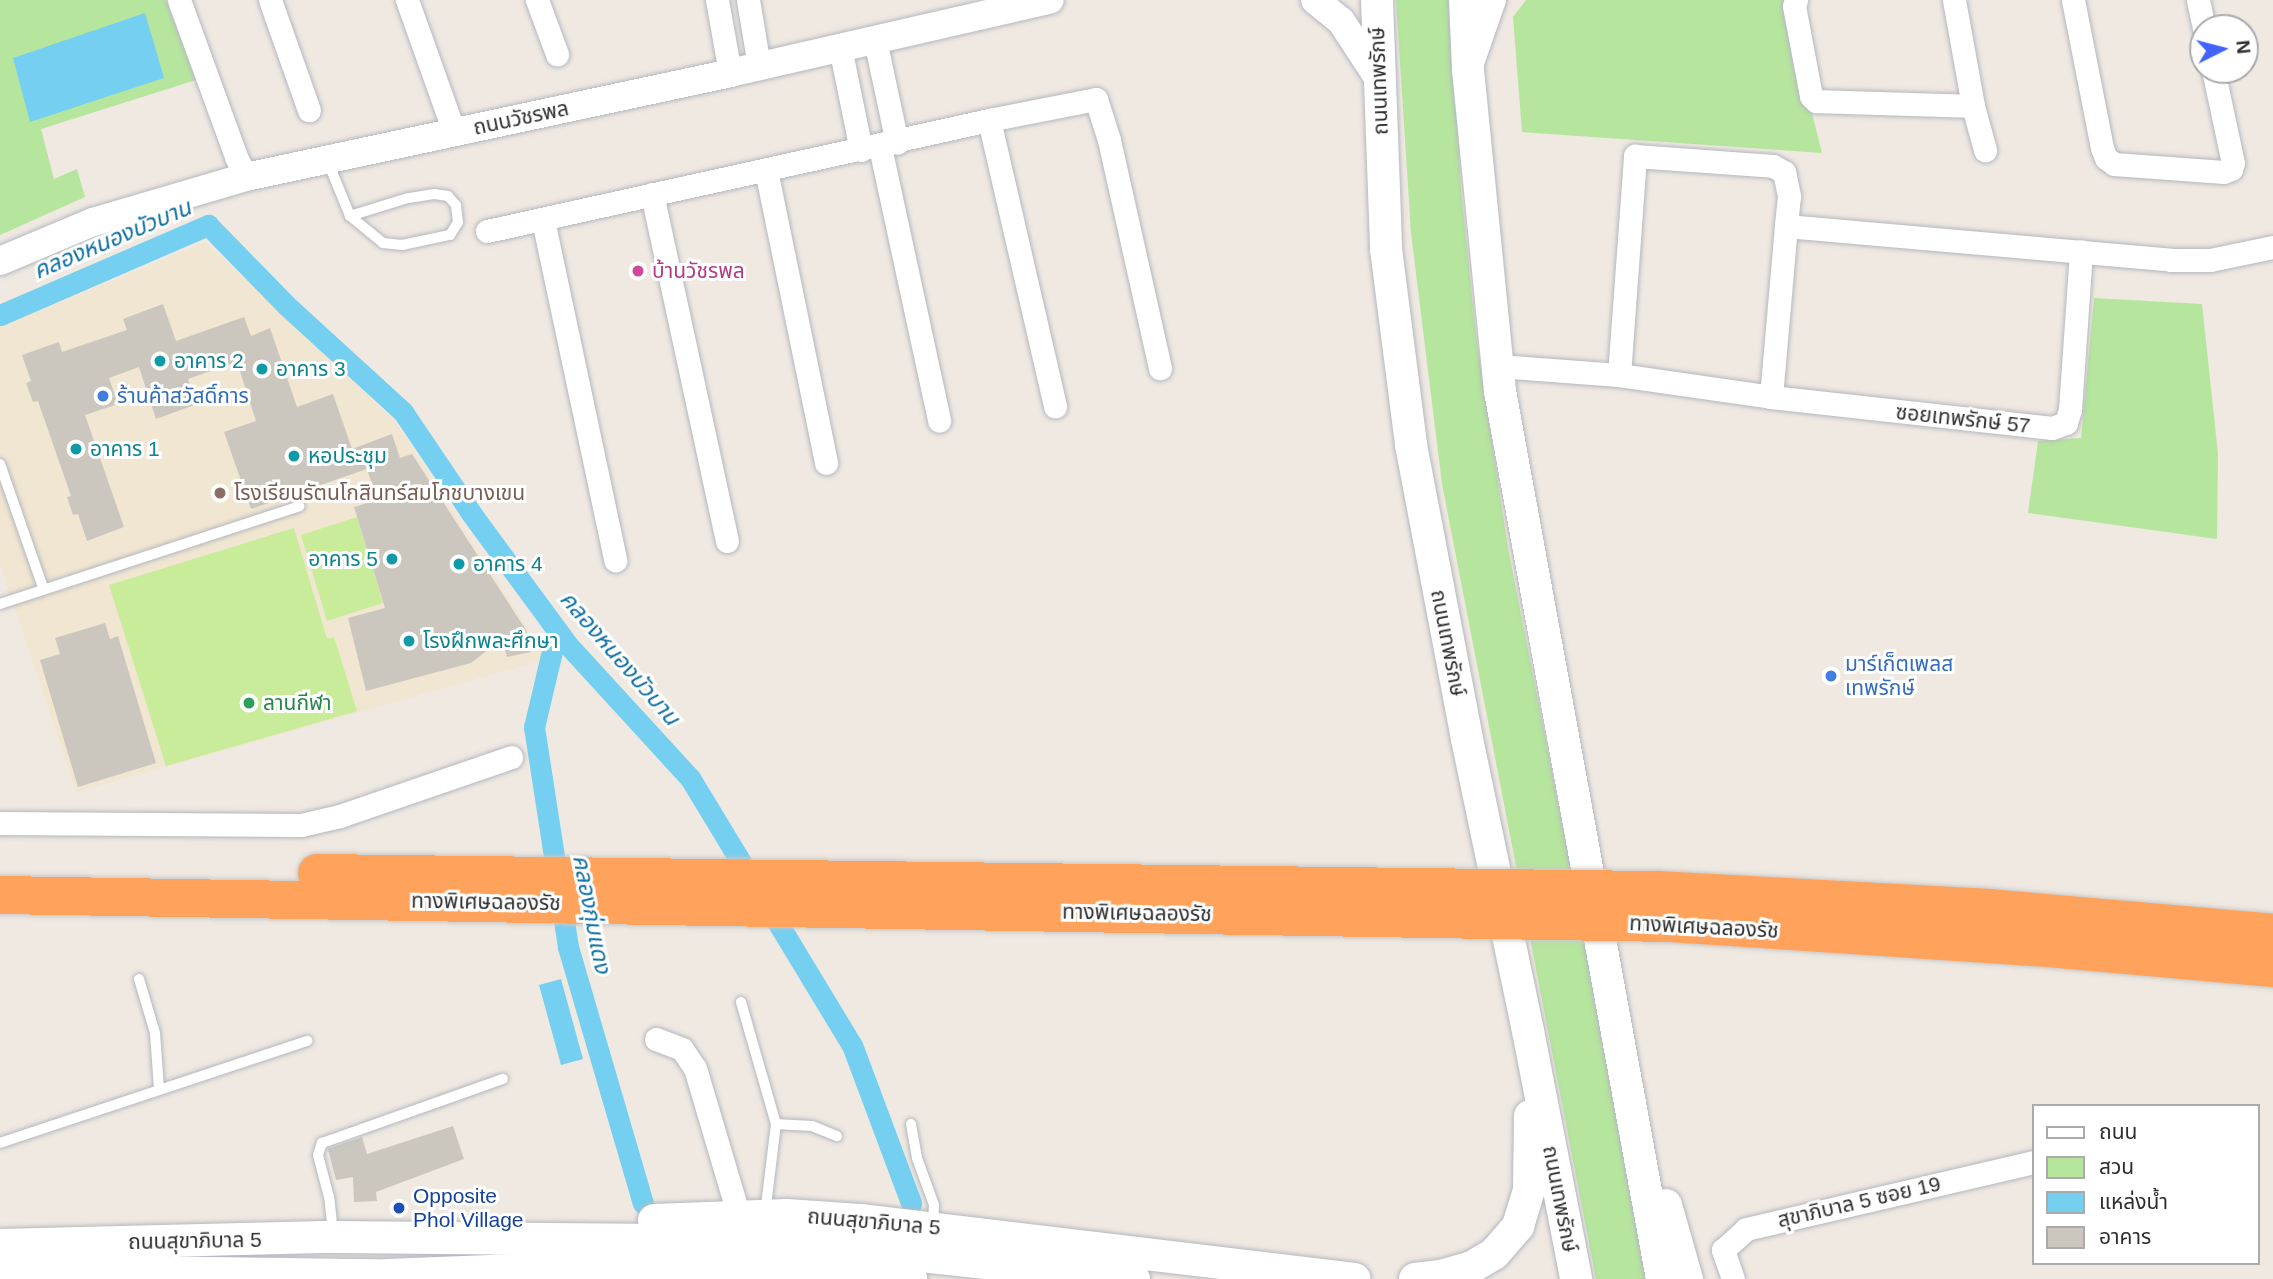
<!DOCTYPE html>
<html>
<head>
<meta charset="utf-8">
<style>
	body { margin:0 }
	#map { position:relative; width:2273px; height:1279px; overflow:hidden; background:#efe9e1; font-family:Arial,"Noto Sans Thai",sans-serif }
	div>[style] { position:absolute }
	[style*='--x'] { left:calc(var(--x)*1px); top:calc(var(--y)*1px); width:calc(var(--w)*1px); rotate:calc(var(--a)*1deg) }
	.education>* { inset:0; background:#f0e6d1 }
	.green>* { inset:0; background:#b6e59e }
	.pitch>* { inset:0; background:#c9ec9a }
	.water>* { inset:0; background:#75cff0 }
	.canal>* { height:21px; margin:-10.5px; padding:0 10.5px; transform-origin:10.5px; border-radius:10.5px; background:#75cff0 }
	.building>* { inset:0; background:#cbc7bf }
	.roads { filter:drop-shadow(0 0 2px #b4b7c1) drop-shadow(0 0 2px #b4b7c1) }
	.service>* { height:10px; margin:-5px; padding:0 5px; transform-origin:5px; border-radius:5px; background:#fff }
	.minor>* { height:23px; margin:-11.5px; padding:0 11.5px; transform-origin:11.5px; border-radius:11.5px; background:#fff }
	.tertiary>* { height:28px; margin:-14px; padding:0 14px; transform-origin:14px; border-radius:14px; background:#fff }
	.secondary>* { height:32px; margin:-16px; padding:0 16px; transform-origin:16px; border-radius:16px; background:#fff }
	.bridges { filter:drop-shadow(0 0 2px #c9c9c9) drop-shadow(0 0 2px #c9c9c9) }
	.motorway-bridge>* { height:38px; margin:-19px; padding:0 19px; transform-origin:19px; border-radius:19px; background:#ffa35c }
	.dots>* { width:19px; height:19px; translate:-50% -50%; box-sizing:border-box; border:4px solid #fff; border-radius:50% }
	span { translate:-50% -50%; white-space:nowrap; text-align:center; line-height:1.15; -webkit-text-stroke:6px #fff; paint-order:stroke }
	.street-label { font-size:21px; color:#2e2e2e }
	.hotel-label { font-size:21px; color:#b23c85 }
	.left { translate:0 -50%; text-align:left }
	.culture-label { font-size:21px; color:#0d838f }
	.right { translate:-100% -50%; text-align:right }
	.shop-label { font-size:21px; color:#366cbe }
	.education-label { font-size:21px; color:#785e54 }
	.leisure-label { font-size:21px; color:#27864d }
	.transit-label { font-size:21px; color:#164399 }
	.water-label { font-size:23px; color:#0d6fa3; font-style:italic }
	.legend { position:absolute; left:2032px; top:1104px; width:228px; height:161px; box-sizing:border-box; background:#fff; border:2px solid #ababab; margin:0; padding:9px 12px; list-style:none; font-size:21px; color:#2e2e2e }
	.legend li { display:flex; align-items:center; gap:14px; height:35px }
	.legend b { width:35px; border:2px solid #ababab }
	.north { position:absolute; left:2189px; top:14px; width:70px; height:70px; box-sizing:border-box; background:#fff; border:2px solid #ababab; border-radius:50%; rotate:84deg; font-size:19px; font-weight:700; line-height:28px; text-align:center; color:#2e2e2e }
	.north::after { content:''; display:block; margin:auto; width:24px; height:32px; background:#4264fb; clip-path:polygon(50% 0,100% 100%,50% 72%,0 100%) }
</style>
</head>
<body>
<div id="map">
	<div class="education">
		<i style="clip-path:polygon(205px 242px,395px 421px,547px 659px,76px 792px,0 565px,0 327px)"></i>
	</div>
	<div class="green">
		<i style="clip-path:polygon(0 0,166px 0,196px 80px,41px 129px,54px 179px,77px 169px,85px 197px,0 235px)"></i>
		<i style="clip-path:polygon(1396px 0,1451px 0,1461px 188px,1476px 335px,1508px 548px,1652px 1279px,1596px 1279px,1442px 484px,1411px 233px)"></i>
		<i style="clip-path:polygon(1526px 0,1784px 0,1822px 153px,1522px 132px,1513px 17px)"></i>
		<i style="clip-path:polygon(2094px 298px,2202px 304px,2218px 454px,2217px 539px,2028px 513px,2038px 441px,2081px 438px)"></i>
	</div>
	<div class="pitch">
		<i style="clip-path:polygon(357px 517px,383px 603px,327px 621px,301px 535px)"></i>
		<i style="clip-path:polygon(294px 528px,327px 639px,334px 637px,357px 711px,166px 766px,109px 585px)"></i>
	</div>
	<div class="water">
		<i style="clip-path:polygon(145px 13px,164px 78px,30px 122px,13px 58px)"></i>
		<i style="clip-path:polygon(561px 979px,583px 1059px,561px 1065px,539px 985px)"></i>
	</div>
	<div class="canal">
		<i style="--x:0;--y:315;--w:227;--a:-23.4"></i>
		<i style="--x:208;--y:225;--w:112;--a:45.7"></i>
		<i style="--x:286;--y:305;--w:159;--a:42.4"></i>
		<i style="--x:403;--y:412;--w:122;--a:56"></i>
		<i style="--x:471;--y:513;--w:164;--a:53.7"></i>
		<i style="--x:568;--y:645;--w:180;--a:47.5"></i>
		<i style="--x:690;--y:778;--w:312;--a:58.8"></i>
		<i style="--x:852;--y:1045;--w:169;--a:69.5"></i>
		<i style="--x:557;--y:630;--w:100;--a:103.3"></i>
		<i style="--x:534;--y:727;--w:223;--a:81.2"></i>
		<i style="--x:568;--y:947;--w:267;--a:73.7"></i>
	</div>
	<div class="building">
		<i style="clip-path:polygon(163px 304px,176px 341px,244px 317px,251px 336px,270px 328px,297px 407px,333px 394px,352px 449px,392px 434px,400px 458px,412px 454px,526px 630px,531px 652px,507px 657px,502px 639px,471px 663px,366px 691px,348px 618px,385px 608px,354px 507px,377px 500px,367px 469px,251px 509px,224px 432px,256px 421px,237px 362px,188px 379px,197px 404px,156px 419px,139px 367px,109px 378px,118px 404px,85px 415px,124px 527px,87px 541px,78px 514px,73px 515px,67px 497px,71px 496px,38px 401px,33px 402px,26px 383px,31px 381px,22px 355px,59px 342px,62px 352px,127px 330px,123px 319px)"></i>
		<i style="clip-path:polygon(105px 623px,110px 639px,118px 636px,156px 763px,78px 787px,40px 660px,60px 654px,55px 638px)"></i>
		<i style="clip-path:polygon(453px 1126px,464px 1159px,376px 1192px,377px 1201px,354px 1202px,353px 1177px,336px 1180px,328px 1149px,362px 1137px,367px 1154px)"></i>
	</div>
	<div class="roads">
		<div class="service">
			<i style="--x:328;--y:162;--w:58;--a:67.8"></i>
			<i style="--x:350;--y:216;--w:43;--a:39.3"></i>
			<i style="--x:383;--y:243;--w:19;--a:6"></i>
			<i style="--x:402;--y:245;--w:49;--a:-11.8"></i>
			<i style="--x:450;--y:235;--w:15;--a:-58"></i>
			<i style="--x:458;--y:222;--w:17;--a:-97"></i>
			<i style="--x:456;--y:205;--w:12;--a:-132"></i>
			<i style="--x:448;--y:196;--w:14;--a:-172"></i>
			<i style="--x:434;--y:194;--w:26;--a:171"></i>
			<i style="--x:408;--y:198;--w:61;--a:162.8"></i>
			<i style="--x:0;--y:464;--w:133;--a:70.8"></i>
			<i style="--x:0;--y:604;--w:315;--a:-18.1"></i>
			<i style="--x:139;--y:979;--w:56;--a:73.5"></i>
			<i style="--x:155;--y:1033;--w:56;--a:85.9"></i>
			<i style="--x:741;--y:1002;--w:127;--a:74"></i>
			<i style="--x:776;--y:1124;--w:90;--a:97"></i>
			<i style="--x:776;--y:1124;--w:36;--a:3"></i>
			<i style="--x:812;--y:1126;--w:27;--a:22"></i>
			<i style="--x:911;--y:1124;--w:35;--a:80"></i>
			<i style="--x:917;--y:1158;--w:50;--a:70.1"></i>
			<i style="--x:934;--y:1205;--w:21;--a:93"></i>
			<i style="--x:0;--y:1143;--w:324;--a:-18.4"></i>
			<i style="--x:333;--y:1233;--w:36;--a:-96"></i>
			<i style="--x:329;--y:1197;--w:43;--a:-104.7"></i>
			<i style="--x:318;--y:1155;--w:13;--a:-72"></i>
			<i style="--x:322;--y:1143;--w:192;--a:-19.5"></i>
		</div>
		<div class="minor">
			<i style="--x:179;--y:0;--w:167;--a:70"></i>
			<i style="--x:236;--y:157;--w:22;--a:63"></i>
			<i style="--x:270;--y:0;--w:117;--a:70.5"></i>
			<i style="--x:407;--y:0;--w:140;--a:70.4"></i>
			<i style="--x:537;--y:0;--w:58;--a:69.7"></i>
			<i style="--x:717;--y:0;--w:74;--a:79.9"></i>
			<i style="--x:748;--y:0;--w:67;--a:80.5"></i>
			<i style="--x:1796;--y:0;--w:6;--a:108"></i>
			<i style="--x:1794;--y:6;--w:92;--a:79.3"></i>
			<i style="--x:1811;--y:96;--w:7;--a:45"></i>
			<i style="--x:1816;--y:101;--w:157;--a:1.8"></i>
			<i style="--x:1954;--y:0;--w:108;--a:79.8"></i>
			<i style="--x:1973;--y:106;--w:46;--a:74.7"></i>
			<i style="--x:2073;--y:0;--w:151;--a:78.9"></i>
			<i style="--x:2102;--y:148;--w:11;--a:68"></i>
			<i style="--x:2106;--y:158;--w:10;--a:37"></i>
			<i style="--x:2114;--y:164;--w:110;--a:4.2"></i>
			<i style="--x:2224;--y:172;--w:8;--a:-23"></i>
			<i style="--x:2231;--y:169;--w:6;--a:-72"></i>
			<i style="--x:2233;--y:163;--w:95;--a:-102.1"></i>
			<i style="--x:2198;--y:0;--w:29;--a:78"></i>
			<i style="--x:875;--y:40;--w:105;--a:77.9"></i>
			<i style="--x:840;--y:47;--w:105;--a:78.5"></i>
			<i style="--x:989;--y:120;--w:294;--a:77"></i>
			<i style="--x:880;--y:147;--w:280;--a:77.8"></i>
			<i style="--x:766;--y:170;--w:299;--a:78.4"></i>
			<i style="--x:652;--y:194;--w:355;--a:77.8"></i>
			<i style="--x:543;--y:220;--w:348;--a:78"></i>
			<i style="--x:487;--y:231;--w:514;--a:-12.47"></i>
			<i style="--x:989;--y:120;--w:109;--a:-11.1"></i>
			<i style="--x:1096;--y:99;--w:43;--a:72.4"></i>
			<i style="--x:1109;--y:140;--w:234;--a:77.4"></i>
			<i style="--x:1498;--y:366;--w:121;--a:4.3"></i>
			<i style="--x:1619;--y:375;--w:154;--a:8.2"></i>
			<i style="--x:1771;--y:397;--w:283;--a:6.3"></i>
			<i style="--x:2052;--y:428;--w:15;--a:-20"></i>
			<i style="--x:2066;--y:423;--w:15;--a:-74"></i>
			<i style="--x:2070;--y:409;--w:158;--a:-86"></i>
			<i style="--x:1619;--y:375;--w:220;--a:-85.8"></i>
			<i style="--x:1635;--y:156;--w:138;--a:4.1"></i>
			<i style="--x:1773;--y:166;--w:13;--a:29"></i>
			<i style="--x:1784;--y:172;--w:25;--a:78"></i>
			<i style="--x:1789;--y:196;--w:30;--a:96"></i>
			<i style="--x:1771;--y:397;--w:172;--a:-85"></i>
			<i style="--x:1786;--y:226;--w:386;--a:5"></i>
			<i style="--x:2171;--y:260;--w:39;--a:0"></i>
			<i style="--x:2210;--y:260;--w:64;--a:-11.7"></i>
			<i style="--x:0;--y:823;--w:301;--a:0.4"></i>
			<i style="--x:301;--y:825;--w:40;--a:-13"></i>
			<i style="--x:340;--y:816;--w:181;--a:-19"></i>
			<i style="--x:656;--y:1039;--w:28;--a:21"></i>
			<i style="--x:682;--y:1049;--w:23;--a:56"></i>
			<i style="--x:695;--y:1068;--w:155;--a:73.5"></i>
			<i style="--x:1733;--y:1279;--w:31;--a:-109"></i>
			<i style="--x:1723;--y:1250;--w:31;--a:-42"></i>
			<i style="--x:1746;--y:1229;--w:295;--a:-13.1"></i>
		</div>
		<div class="tertiary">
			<i style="--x:1315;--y:0;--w:33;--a:39"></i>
			<i style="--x:1341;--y:21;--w:69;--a:56.8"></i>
			<i style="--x:1470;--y:63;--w:67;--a:-70.8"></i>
			<i style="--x:0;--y:261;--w:101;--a:-22.8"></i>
			<i style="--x:93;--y:222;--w:159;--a:-16.4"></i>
			<i style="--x:246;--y:177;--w:495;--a:-12.1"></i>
			<i style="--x:730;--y:73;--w:328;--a:-12.9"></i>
		</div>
		<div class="secondary">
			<i style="--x:1377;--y:0;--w:249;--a:87.9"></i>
			<i style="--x:1386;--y:249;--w:198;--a:82.7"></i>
			<i style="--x:1411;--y:445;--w:299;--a:79.2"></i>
			<i style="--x:1467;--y:739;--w:298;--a:78.2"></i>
			<i style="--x:1528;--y:1031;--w:253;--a:79"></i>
			<i style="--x:1465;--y:0;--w:70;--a:87.5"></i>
			<i style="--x:1468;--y:70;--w:323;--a:84.3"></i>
			<i style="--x:1500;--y:391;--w:903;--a:79.66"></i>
			<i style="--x:1666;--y:1205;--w:77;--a:74.2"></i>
			<i style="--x:654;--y:1220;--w:133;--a:-2.2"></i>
			<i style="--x:787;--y:1215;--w:73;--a:3.9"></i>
			<i style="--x:860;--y:1220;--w:498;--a:6.8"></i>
			<i style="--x:0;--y:1245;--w:333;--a:-1.4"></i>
			<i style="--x:333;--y:1237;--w:450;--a:0.5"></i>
			<i style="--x:783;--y:1241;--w:353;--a:6.2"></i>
			<i style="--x:0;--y:1270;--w:408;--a:0.8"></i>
			<i style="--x:387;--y:1275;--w:269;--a:-2.3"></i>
			<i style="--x:656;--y:1264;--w:127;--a:0.5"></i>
			<i style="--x:783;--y:1265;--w:129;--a:6.2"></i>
			<i style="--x:1415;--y:1279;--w:26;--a:-7"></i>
			<i style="--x:1441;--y:1276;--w:32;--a:-16"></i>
			<i style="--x:1472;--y:1267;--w:26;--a:-31"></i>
			<i style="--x:1494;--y:1254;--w:37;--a:-49"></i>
			<i style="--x:1518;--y:1226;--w:38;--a:-73"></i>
			<i style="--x:1529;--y:1190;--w:74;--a:-89.2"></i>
		</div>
	</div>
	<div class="bridges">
		<div class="motorway-bridge">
			<i style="--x:317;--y:873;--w:1341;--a:0.73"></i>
			<i style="--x:1658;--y:890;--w:332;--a:3.1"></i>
			<i style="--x:1990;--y:908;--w:284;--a:5"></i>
			<i style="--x:0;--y:895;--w:1670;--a:0.96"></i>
			<i style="--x:1670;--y:923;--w:389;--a:3.8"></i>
			<i style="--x:2058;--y:949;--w:216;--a:5.1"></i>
		</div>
	</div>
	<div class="dots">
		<i style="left:638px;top:271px;background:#d1479c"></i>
		<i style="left:160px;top:361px;background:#0f9aa8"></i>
		<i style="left:262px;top:369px;background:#0f9aa8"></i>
		<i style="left:103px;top:396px;background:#3f7fe0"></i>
		<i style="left:76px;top:449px;background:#0f9aa8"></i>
		<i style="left:294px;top:456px;background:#0f9aa8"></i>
		<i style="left:220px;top:493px;background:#8d6e63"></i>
		<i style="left:392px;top:559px;background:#0f9aa8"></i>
		<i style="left:459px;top:564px;background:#0f9aa8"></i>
		<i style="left:409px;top:641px;background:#0f9aa8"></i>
		<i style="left:1831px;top:676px;background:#3f7fe0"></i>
		<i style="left:249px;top:703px;background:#2e9e5b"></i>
		<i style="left:399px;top:1208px;background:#1a4fb4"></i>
	</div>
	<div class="street-label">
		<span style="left:1379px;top:81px;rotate:-92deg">ถนนเทพรักษ์</span>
		<span style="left:521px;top:118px;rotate:-12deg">ถนนวัชรพล</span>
		<span style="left:1963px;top:419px;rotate:6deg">ซอยเทพรักษ์ 57</span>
		<span style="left:1448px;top:643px;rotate:79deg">ถนนเทพรักษ์</span>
		<span style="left:486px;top:902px;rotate:1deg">ทางพิเศษฉลองรัช</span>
		<span style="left:1137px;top:913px;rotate:1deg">ทางพิเศษฉลองรัช</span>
		<span style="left:1704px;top:927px;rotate:3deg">ทางพิเศษฉลองรัช</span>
		<span style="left:1560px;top:1199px;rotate:79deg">ถนนเทพรักษ์</span>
		<span style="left:1859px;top:1202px;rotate:-13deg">สุขาภิบาล 5 ซอย 19</span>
		<span style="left:874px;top:1222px;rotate:5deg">ถนนสุขาภิบาล 5</span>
		<span style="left:195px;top:1241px;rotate:-1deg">ถนนสุขาภิบาล 5</span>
	</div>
	<div class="hotel-label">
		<span class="left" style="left:652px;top:271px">บ้านวัชรพล</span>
	</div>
	<div class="culture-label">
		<span class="left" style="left:174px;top:361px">อาคาร 2</span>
		<span class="left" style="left:276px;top:369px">อาคาร 3</span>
		<span class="left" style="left:90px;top:449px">อาคาร 1</span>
		<span class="left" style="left:308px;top:456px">หอประชุม</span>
		<span class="right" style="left:378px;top:559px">อาคาร 5</span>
		<span class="left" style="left:473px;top:564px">อาคาร 4</span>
		<span class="left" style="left:423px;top:641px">โรงฝึกพละศึกษา</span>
	</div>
	<div class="shop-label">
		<span class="left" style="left:117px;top:396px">ร้านค้าสวัสดิ์การ</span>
		<span class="left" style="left:1845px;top:676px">มาร์เก็ตเพลส<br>เทพรักษ์</span>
	</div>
	<div class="education-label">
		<span class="left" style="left:234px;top:493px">โรงเรียนรัตนโกสินทร์สมโภชบางเขน</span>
	</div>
	<div class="leisure-label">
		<span class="left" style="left:263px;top:703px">ลานกีฬา</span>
	</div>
	<div class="transit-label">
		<span class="left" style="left:413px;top:1208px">Opposite<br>Phol Village</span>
	</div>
	<div class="water-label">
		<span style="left:112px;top:239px;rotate:-23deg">คลองหนองบัวบาน</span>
		<span style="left:620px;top:658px;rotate:49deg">คลองหนองบัวบาน</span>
		<span style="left:592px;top:914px;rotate:79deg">คลองกุ่มแดง</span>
	</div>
	<ul class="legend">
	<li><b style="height:9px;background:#fff"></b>ถนน</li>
	<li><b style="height:19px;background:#b6e59e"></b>สวน</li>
	<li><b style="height:19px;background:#75cff0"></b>แหล่งน้ำ</li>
	<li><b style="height:19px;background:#cbc7bf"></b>อาคาร</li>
	</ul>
	<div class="north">N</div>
</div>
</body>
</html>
